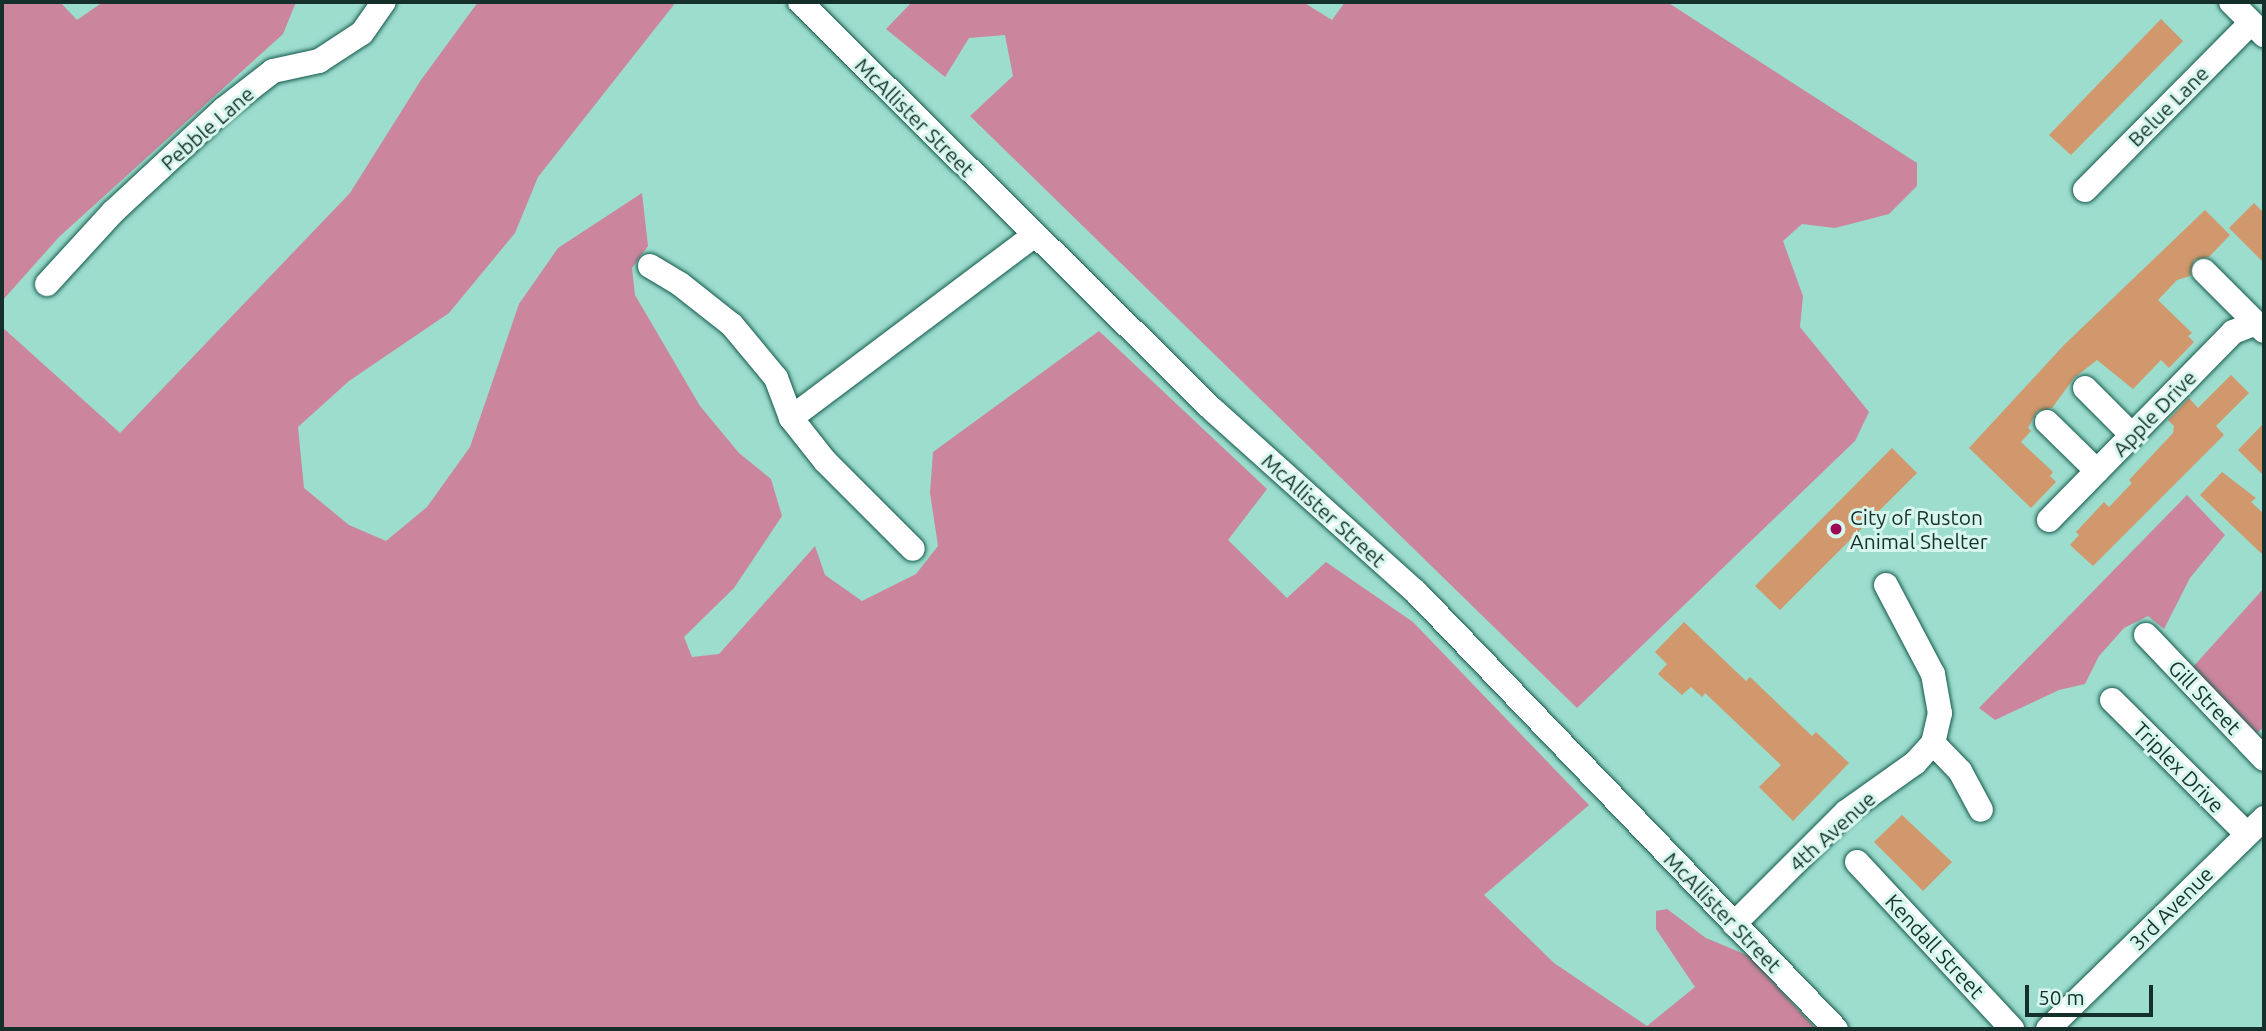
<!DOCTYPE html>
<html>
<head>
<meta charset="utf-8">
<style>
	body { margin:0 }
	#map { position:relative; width:2266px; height:1031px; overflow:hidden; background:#9cddce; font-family:Ubuntu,sans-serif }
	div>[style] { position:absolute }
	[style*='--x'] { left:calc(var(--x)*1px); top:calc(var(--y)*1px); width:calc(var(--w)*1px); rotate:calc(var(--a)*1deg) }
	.forest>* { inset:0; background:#cb869d }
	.building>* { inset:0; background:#d0986c }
	.roads { filter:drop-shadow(0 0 2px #13584c) drop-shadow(0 0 2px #13584c) }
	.minor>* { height:24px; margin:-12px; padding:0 12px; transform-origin:12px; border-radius:12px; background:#fff }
	.dots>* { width:19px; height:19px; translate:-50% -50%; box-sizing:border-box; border:4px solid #d7f7ee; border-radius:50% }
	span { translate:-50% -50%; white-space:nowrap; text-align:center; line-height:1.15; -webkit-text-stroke:6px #d7f7ee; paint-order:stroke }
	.street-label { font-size:21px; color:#15302a }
	.poi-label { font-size:21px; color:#15302a }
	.left { translate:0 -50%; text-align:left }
	.frame { position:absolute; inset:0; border:4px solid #15302a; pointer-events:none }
	.scale { position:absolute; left:2025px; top:985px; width:128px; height:32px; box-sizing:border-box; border:4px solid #15302a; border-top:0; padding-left:9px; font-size:21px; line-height:24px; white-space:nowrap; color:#15302a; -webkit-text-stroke:5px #d7f7ee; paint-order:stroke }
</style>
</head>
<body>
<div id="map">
	<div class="forest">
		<i style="clip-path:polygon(2px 2px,60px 2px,77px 20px,103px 2px,296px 2px,283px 34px,59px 237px,2px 301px)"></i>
		<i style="clip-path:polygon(478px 2px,676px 2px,538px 177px,515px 233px,449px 313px,349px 381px,298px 427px,304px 488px,349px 525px,386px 541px,427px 507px,470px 447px,519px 304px,558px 248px,642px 193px,648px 246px,632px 268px,635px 295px,700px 406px,739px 453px,771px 479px,782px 516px,734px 588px,684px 637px,692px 657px,719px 654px,815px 546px,825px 575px,862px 601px,916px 574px,938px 546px,930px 493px,933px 452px,1099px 331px,1267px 489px,1228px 540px,1287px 598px,1326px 562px,1413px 622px,1589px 805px,1484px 895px,1554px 963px,1647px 1026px,1695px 987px,1656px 929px,1656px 911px,1667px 909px,1706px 938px,1749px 956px,1816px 1029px,2px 1029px,2px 327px,120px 433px,350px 193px,421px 80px)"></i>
		<i style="clip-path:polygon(912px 2px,1303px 2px,1332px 20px,1345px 2px,1667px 2px,1917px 163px,1917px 186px,1889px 214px,1835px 228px,1802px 224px,1783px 241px,1803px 296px,1800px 327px,1869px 412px,1855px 441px,1577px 708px,970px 116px,1013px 76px,1005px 35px,969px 38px,945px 77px,886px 29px)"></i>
		<i style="clip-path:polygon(2187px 495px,2225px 535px,2190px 578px,2164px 629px,2148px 616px,2124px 628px,2099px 656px,2085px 684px,2059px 690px,1995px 720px,1979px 708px)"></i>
		<i style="clip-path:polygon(2264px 588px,2264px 727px,2257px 733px,2192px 668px)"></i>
	</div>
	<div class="building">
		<i style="clip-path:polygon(2161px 19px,2183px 41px,2071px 155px,2049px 135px)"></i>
		<i style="clip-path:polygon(2254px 203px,2264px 213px,2264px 263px,2229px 228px)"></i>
		<i style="clip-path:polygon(2205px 210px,2230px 235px,2209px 257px,2194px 260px,2190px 276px,2177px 280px,2158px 300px,2192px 333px,2188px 336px,2194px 342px,2169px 368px,2161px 360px,2133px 389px,2097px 360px,2074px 378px,2052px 408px,2037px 411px,2028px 428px,2031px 431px,2021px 442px,2053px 472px,2050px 476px,2056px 482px,2031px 508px,1969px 448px,2064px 345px)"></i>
		<i style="clip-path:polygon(2231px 375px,2249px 393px,2216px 426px,2224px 435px,2093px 566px,2070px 545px,2079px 535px,2076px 532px,2104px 502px,2109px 507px,2132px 483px,2129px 480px,2173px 433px,2174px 426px,2168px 420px,2189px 398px,2198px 408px)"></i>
		<i style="clip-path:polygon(2264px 423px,2264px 476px,2238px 450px)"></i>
		<i style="clip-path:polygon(1892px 448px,1917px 473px,1780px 610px,1755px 586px)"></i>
		<i style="clip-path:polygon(2222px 472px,2256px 498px,2251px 502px,2264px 514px,2264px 556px,2200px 495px)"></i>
		<i style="clip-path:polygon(1684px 622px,1746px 681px,1750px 677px,1812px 736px,1816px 732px,1849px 763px,1793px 821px,1759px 787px,1781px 765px,1705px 693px,1702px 697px,1691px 687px,1682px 695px,1658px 674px,1667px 664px,1655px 652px)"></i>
		<i style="clip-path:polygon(1902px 815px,1952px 862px,1923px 891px,1874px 842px)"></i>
	</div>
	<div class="roads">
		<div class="minor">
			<i style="--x:800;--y:2;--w:581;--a:44.65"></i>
			<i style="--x:1213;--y:410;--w:273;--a:41.9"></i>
			<i style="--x:1416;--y:592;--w:606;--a:46.14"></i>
			<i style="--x:2231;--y:2;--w:47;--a:45"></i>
			<i style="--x:2085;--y:190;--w:235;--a:-45.2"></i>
			<i style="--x:650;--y:266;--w:35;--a:31"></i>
			<i style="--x:680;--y:284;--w:66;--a:38.3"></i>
			<i style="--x:732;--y:325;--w:69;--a:50.3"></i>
			<i style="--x:776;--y:378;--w:43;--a:69.4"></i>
			<i style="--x:791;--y:418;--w:55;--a:51.7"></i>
			<i style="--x:825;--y:461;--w:124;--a:45"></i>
			<i style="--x:2204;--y:271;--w:74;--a:45"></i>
			<i style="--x:47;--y:284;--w:98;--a:-47.5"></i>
			<i style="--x:113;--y:212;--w:151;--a:-42.9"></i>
			<i style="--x:224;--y:109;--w:62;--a:-37.8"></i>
			<i style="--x:273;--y:71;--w:47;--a:-12.3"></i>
			<i style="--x:319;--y:61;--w:51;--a:-33.1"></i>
			<i style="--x:362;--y:33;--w:38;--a:-55"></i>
			<i style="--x:2085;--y:388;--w:66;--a:45"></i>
			<i style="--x:791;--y:418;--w:305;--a:-36.9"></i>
			<i style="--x:2047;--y:422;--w:70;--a:44.4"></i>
			<i style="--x:2049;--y:520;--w:263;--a:-45.6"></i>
			<i style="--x:2233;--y:332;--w:25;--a:-21"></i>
			<i style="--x:2256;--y:323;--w:11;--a:45"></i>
			<i style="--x:1886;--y:585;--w:101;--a:62.2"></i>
			<i style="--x:1933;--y:674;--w:40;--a:80"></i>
			<i style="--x:1940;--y:713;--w:31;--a:103"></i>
			<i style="--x:1933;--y:743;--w:39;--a:46"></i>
			<i style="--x:1960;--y:771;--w:44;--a:61.7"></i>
			<i style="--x:2146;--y:635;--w:171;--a:46.4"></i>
			<i style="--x:2112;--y:700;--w:190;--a:44.8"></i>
			<i style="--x:1857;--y:862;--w:228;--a:47.1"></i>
			<i style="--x:1734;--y:924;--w:158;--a:-45"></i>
			<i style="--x:1846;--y:812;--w:85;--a:-35.4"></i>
			<i style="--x:1915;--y:763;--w:27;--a:-48"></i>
			<i style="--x:2048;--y:1029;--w:302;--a:-44.3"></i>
		</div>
	</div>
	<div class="dots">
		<i style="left:1836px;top:529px;background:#9d0a55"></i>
	</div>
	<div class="street-label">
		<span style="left:2168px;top:106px;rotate:-45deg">Belue Lane</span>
		<span style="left:915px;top:117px;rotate:45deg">McAllister Street</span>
		<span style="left:207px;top:128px;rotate:-41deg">Pebble Lane</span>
		<span style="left:2154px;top:413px;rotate:-46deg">Apple Drive</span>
		<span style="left:1324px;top:510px;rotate:42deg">McAllister Street</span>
		<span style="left:2205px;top:697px;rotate:46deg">Gill Street</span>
		<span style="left:2179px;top:767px;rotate:45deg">Triplex Drive</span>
		<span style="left:1832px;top:831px;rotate:-42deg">4th Avenue</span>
		<span style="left:2171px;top:908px;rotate:-45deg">3rd Avenue</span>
		<span style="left:1723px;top:912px;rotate:46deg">McAllister Street</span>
		<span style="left:1935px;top:946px;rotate:47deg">Kendall Street</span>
	</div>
	<div class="poi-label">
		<span class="left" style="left:1850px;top:529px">City of Ruston<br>Animal Shelter</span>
	</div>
	<div class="frame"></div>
	<div class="scale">50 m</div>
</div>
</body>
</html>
